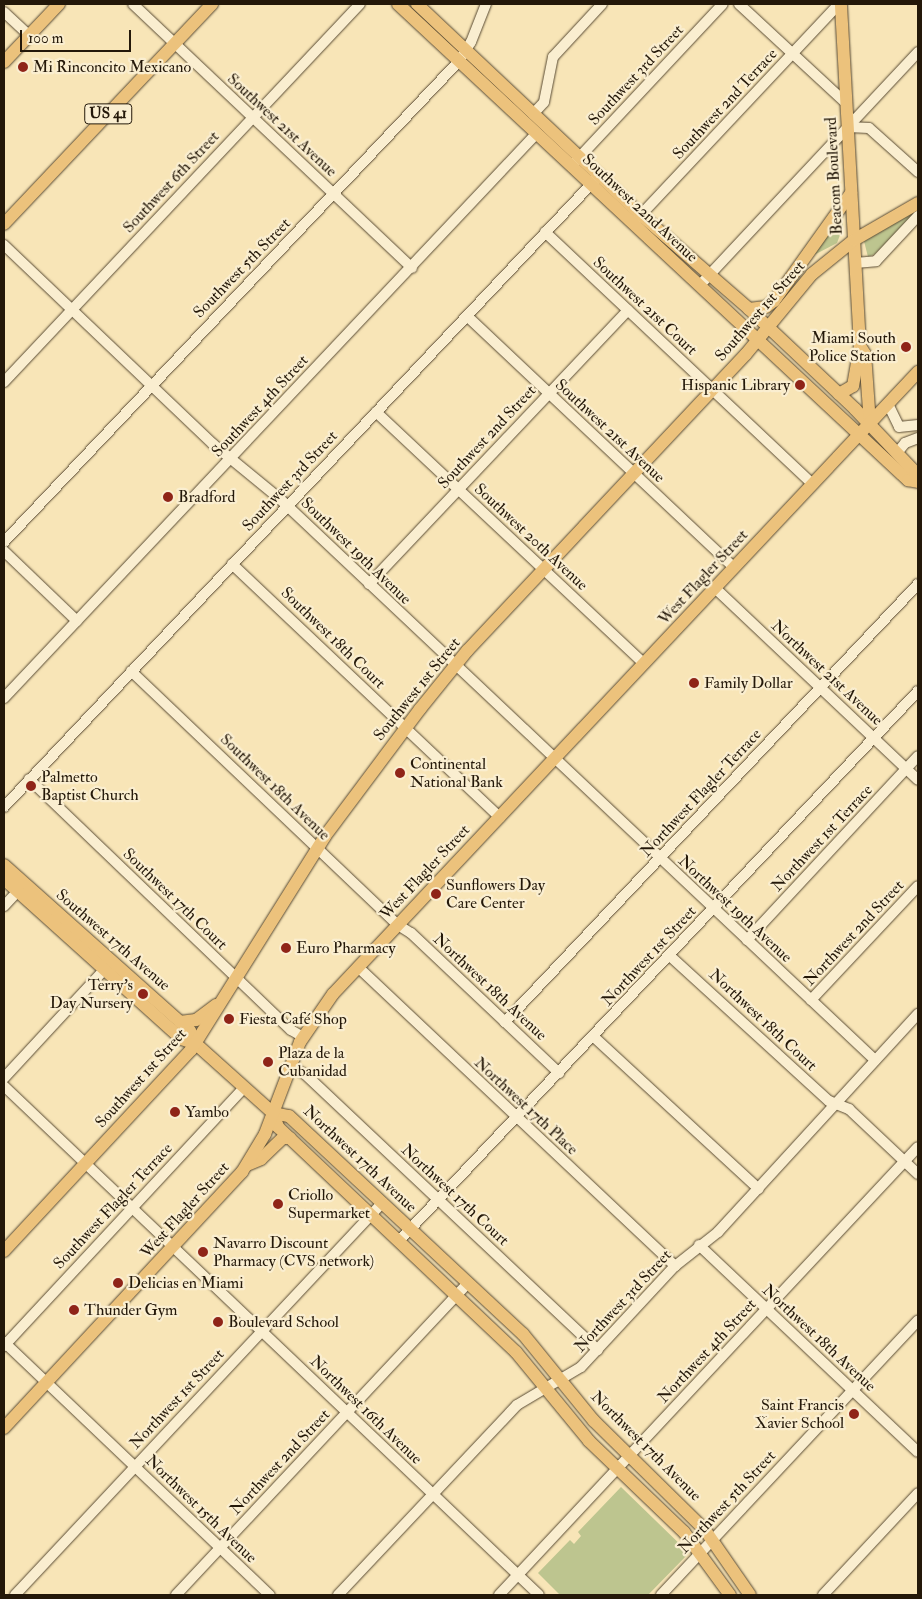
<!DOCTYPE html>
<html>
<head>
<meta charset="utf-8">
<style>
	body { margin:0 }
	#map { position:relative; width:922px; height:1599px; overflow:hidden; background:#f8e5b7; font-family:"IM FELL Double Pica",serif }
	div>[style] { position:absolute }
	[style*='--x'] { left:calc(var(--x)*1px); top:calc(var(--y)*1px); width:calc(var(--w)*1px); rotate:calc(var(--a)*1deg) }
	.green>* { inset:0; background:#bdc58f }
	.roads { filter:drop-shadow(0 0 1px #594b34) drop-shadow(0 0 1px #594b34) }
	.minor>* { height:10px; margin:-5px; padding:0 5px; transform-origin:5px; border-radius:5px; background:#faeed0 }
	.major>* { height:12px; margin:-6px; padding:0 6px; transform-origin:6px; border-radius:6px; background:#ecc27c }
	.dots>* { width:14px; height:14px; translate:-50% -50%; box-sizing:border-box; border:2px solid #faeed0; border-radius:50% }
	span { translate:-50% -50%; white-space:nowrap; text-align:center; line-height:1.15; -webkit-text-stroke:4.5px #faeed0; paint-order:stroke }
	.shield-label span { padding:1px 4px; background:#faeed0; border:1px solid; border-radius:4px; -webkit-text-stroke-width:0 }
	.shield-label { font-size:15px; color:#241809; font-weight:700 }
	.poi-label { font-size:16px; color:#241809 }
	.left { translate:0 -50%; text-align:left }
	.right { translate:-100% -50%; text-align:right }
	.street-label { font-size:16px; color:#241809 }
	.frame { position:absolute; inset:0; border:5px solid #241809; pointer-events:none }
	.scale { position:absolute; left:20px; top:30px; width:111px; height:22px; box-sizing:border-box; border:2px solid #241809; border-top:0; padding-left:6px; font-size:15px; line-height:18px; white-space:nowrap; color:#241809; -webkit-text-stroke:4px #faeed0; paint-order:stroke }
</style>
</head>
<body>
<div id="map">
	<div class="green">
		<i style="clip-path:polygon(918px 209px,875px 254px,868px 257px,864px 241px)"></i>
		<i style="clip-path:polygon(842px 214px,843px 227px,837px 243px,814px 255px)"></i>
		<i style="clip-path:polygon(621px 1487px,689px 1553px,648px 1595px,560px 1595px,538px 1573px,570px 1540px,574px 1544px,581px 1536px,578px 1532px)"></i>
	</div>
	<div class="roads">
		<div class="minor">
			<i style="--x:133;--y:4;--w:384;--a:43.4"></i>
			<i style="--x:739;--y:4;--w:147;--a:42.8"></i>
			<i style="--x:4;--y:12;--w:34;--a:43"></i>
			<i style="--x:533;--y:114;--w:16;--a:-47"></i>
			<i style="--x:544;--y:102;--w:46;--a:-78.7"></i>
			<i style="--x:553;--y:57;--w:72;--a:-47.2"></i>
			<i style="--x:848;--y:127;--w:21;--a:3"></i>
			<i style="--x:869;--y:128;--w:66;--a:41.9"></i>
			<i style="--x:575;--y:162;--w:216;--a:-46.9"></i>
			<i style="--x:637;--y:219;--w:295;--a:-46.8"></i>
			<i style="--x:545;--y:232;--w:367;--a:43.3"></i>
			<i style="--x:4;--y:245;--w:289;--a:43.6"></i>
			<i style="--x:213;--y:444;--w:87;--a:39.4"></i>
			<i style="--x:280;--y:499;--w:818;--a:43.32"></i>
			<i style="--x:855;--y:263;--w:21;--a:-5"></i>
			<i style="--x:876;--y:261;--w:62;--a:-47"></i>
			<i style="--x:700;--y:285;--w:319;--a:-46.9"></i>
			<i style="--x:467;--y:316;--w:367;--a:43.3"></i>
			<i style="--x:4;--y:382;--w:519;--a:-46.72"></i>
			<i style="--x:888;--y:404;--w:25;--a:64"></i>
			<i style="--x:899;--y:427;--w:19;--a:-6"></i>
			<i style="--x:376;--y:412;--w:368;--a:43.2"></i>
			<i style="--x:897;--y:453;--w:13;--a:-51"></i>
			<i style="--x:905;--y:443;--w:14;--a:-21"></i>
			<i style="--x:4;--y:542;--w:662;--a:-46.59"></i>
			<i style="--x:459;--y:61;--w:22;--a:-58"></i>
			<i style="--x:471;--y:42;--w:41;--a:-68.5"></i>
			<i style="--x:4;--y:551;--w:101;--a:43.8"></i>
			<i style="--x:232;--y:564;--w:369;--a:43.4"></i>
			<i style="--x:369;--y:584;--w:377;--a:-46.6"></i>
			<i style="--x:715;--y:588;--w:279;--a:43.4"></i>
			<i style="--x:131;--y:671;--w:369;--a:43.6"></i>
			<i style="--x:398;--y:925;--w:15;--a:32"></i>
			<i style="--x:411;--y:933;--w:204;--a:43.4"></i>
			<i style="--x:4;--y:698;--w:775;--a:-46.67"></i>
			<i style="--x:29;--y:779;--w:363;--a:43.8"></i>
			<i style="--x:291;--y:1030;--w:14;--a:30"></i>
			<i style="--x:4;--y:807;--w:862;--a:-46.69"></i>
			<i style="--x:4;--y:906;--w:19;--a:-47"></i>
			<i style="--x:747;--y:940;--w:251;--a:-47.1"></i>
			<i style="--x:670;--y:956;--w:215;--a:42.4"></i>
			<i style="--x:829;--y:1101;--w:22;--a:22"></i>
			<i style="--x:849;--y:1109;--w:95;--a:43.3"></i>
			<i style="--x:358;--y:967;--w:436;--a:43.3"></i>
			<i style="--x:811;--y:1000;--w:156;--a:-46.8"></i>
			<i style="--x:505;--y:1022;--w:602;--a:-46.68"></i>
			<i style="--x:594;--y:1037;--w:224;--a:42.7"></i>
			<i style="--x:290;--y:1066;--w:18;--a:29"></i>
			<i style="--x:306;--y:1075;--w:401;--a:43.3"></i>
			<i style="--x:4;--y:1078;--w:149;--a:-47.2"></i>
			<i style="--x:4;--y:1086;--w:738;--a:43.57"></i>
			<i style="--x:399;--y:1241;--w:756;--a:-46.66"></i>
			<i style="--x:699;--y:1245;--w:301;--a:43.4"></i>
			<i style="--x:4;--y:1342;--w:367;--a:43.6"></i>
			<i style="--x:4;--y:1346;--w:352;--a:-47.1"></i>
			<i style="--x:15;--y:1595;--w:538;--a:-46.88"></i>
			<i style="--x:176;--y:1595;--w:427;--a:-46.9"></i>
			<i style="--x:338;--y:1595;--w:261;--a:-46.7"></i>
			<i style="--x:517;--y:1405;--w:74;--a:-30.7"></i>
			<i style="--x:581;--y:1367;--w:138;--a:-47.1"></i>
			<i style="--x:675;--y:1266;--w:55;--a:-38.3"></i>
			<i style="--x:718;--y:1232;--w:296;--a:-47.5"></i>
			<i style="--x:499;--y:1595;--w:613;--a:-46.92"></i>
			<i style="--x:661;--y:1595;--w:376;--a:-46.9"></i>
			<i style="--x:823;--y:1595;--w:139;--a:-47"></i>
		</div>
		<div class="major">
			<i style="--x:398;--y:4;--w:698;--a:43.03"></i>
			<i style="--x:908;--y:480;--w:10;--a:11"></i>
			<i style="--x:417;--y:4;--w:308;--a:43.3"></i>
			<i style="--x:641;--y:215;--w:143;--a:41"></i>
			<i style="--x:749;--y:309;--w:146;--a:43.3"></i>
			<i style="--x:855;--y:409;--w:87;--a:46.4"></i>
			<i style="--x:915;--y:472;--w:10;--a:73"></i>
			<i style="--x:4;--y:62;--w:80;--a:-46.5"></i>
			<i style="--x:4;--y:224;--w:303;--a:-46.6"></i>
			<i style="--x:749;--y:309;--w:17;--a:-7"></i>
			<i style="--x:766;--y:307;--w:10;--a:-37"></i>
			<i style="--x:774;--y:301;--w:133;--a:-54.5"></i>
			<i style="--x:860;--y:346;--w:9;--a:58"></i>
			<i style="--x:865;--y:354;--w:70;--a:85.9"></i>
			<i style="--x:839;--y:394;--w:16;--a:-30"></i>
			<i style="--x:853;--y:386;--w:41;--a:-80.1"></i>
			<i style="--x:860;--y:346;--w:343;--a:-93.2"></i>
			<i style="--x:4;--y:865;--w:249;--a:41.7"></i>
			<i style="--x:190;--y:1031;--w:14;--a:65"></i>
			<i style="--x:4;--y:879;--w:239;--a:42"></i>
			<i style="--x:182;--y:1039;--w:15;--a:20"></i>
			<i style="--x:196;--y:1044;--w:103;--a:41.9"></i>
			<i style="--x:273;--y:1113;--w:16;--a:11"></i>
			<i style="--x:289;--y:1116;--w:320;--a:43"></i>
			<i style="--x:523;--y:1334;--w:112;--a:50.8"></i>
			<i style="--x:594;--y:1421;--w:156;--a:44.5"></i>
			<i style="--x:705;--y:1530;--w:79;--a:55.3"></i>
			<i style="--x:180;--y:1022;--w:16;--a:-7"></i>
			<i style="--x:196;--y:1020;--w:25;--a:-37"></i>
			<i style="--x:273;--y:1113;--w:15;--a:70"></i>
			<i style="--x:278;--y:1127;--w:328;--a:43.4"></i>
			<i style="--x:516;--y:1352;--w:115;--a:50.6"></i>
			<i style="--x:589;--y:1441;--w:132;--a:43.8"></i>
			<i style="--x:684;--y:1532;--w:78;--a:53.9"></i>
			<i style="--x:247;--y:1165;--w:15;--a:-23"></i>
			<i style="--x:261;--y:1159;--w:30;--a:-44"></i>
			<i style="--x:283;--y:1138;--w:7;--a:0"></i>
			<i style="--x:4;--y:1251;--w:275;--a:-47.1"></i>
			<i style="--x:191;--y:1050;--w:252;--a:-57.9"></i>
			<i style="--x:325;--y:836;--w:159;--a:-53.2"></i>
			<i style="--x:420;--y:709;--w:75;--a:-51"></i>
			<i style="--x:467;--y:651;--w:407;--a:-46.8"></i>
			<i style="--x:746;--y:354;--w:104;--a:-50.5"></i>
			<i style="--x:812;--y:274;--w:54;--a:-39"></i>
			<i style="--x:854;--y:240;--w:74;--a:-30"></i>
			<i style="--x:4;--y:1428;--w:350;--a:-47.1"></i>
			<i style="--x:242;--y:1172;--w:44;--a:-58.8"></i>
			<i style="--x:265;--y:1134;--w:98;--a:-69.2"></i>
			<i style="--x:300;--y:1042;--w:58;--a:-55.5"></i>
			<i style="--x:333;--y:994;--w:854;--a:-46.76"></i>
		</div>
	</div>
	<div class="dots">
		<i style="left:23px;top:67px;background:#8f2418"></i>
		<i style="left:906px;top:347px;background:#8f2418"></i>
		<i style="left:800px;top:385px;background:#8f2418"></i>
		<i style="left:168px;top:497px;background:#8f2418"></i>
		<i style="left:694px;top:683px;background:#8f2418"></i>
		<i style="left:400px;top:773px;background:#8f2418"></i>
		<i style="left:31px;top:786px;background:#8f2418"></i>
		<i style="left:436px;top:894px;background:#8f2418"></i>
		<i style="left:286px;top:948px;background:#8f2418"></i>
		<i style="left:143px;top:994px;background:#8f2418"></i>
		<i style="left:229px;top:1019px;background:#8f2418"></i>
		<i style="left:268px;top:1062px;background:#8f2418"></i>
		<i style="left:175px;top:1112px;background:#8f2418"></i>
		<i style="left:278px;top:1204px;background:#8f2418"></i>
		<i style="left:203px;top:1252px;background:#8f2418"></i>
		<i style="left:118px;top:1283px;background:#8f2418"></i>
		<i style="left:74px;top:1310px;background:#8f2418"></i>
		<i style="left:218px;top:1322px;background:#8f2418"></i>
		<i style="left:854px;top:1414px;background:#8f2418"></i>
	</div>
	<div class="shield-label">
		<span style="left:108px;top:114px">US 41</span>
	</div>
	<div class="poi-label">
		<span class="left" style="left:33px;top:67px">Mi Rinconcito Mexicano</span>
		<span class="right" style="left:896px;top:347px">Miami South<br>Police Station</span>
		<span class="right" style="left:790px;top:385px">Hispanic Library</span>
		<span class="left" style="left:178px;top:497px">Bradford</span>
		<span class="left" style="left:704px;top:683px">Family Dollar</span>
		<span class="left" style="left:410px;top:773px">Continental<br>National Bank</span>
		<span class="left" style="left:41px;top:786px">Palmetto<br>Baptist Church</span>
		<span class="left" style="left:446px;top:894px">Sunflowers Day<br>Care Center</span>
		<span class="left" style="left:296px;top:948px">Euro Pharmacy</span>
		<span class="right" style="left:133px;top:994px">Terry's<br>Day Nursery</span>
		<span class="left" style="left:239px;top:1019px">Fiesta Café Shop</span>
		<span class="left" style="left:278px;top:1062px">Plaza de la<br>Cubanidad</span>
		<span class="left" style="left:185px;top:1112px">Yambo</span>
		<span class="left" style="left:288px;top:1204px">Criollo<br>Supermarket</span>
		<span class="left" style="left:213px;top:1252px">Navarro Discount<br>Pharmacy (CVS network)</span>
		<span class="left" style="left:128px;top:1283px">Delicias en Miami</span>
		<span class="left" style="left:84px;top:1310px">Thunder Gym</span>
		<span class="left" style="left:228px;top:1322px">Boulevard School</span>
		<span class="right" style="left:844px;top:1414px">Saint Francis<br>Xavier School</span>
	</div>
	<div class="street-label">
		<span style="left:636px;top:75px;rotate:-47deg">Southwest 3rd Street</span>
		<span style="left:725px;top:104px;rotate:-47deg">Southwest 2nd Terrace</span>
		<span style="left:282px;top:125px;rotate:43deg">Southwest 21st Avenue</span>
		<span style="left:834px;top:176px;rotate:-93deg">Beacom Boulevard</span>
		<span style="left:171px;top:182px;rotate:-47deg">Southwest 6th Street</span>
		<span style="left:640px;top:208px;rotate:43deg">Southwest 22nd Avenue</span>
		<span style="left:242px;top:268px;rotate:-46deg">Southwest 5th Street</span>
		<span style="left:645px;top:306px;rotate:43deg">Southwest 21st Court</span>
		<span style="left:760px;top:311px;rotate:-49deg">Southwest 1st Street</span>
		<span style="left:260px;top:406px;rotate:-47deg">Southwest 4th Street</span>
		<span style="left:610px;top:431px;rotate:43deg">Southwest 21st Avenue</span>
		<span style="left:487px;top:437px;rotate:-47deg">Southwest 2nd Street</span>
		<span style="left:290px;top:481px;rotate:-47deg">Southwest 3rd Street</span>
		<span style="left:531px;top:537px;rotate:43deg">Southwest 20th Avenue</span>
		<span style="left:356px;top:551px;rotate:44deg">Southwest 19th Avenue</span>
		<span style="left:703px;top:577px;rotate:-47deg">West Flagler Street</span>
		<span style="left:333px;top:638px;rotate:44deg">Southwest 18th Court</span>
		<span style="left:827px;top:673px;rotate:43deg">Northwest 21st Avenue</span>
		<span style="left:417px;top:689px;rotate:-51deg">Southwest 1st Street</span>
		<span style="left:275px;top:787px;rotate:44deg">Southwest 18th Avenue</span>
		<span style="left:701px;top:793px;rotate:-47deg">Northwest Flagler Terrace</span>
		<span style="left:822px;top:838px;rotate:-47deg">Northwest 1st Terrace</span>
		<span style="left:425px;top:872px;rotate:-47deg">West Flagler Street</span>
		<span style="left:175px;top:899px;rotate:44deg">Southwest 17th Court</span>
		<span style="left:735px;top:909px;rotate:43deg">Northwest 19th Avenue</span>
		<span style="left:854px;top:933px;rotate:-47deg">Northwest 2nd Street</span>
		<span style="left:113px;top:940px;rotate:41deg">Southwest 17th Avenue</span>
		<span style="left:649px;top:956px;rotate:-47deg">Northwest 1st Street</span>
		<span style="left:490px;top:987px;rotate:43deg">Northwest 18th Avenue</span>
		<span style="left:763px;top:1020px;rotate:43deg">Northwest 18th Court</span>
		<span style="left:141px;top:1078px;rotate:-48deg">Southwest 1st Street</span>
		<span style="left:526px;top:1106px;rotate:43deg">Northwest 17th Place</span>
		<span style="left:360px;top:1159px;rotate:43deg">Northwest 17th Avenue</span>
		<span style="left:455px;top:1195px;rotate:43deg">Northwest 17th Court</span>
		<span style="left:113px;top:1206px;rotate:-47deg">Southwest Flagler Terrace</span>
		<span style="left:185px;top:1210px;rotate:-48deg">West Flagler Street</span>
		<span style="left:623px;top:1301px;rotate:-47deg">Northwest 3rd Street</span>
		<span style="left:819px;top:1338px;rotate:43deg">Northwest 18th Avenue</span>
		<span style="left:707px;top:1351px;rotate:-47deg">Northwest 4th Street</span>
		<span style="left:177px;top:1399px;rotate:-47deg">Northwest 1st Street</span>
		<span style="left:366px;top:1410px;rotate:44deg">Northwest 16th Avenue</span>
		<span style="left:646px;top:1446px;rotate:45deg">Northwest 17th Avenue</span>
		<span style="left:280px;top:1462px;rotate:-47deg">Northwest 2nd Street</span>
		<span style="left:727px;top:1502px;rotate:-47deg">Northwest 5th Street</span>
		<span style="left:201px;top:1509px;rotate:44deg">Northwest 15th Avenue</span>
	</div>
	<div class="frame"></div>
	<div class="scale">100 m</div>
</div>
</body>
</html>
